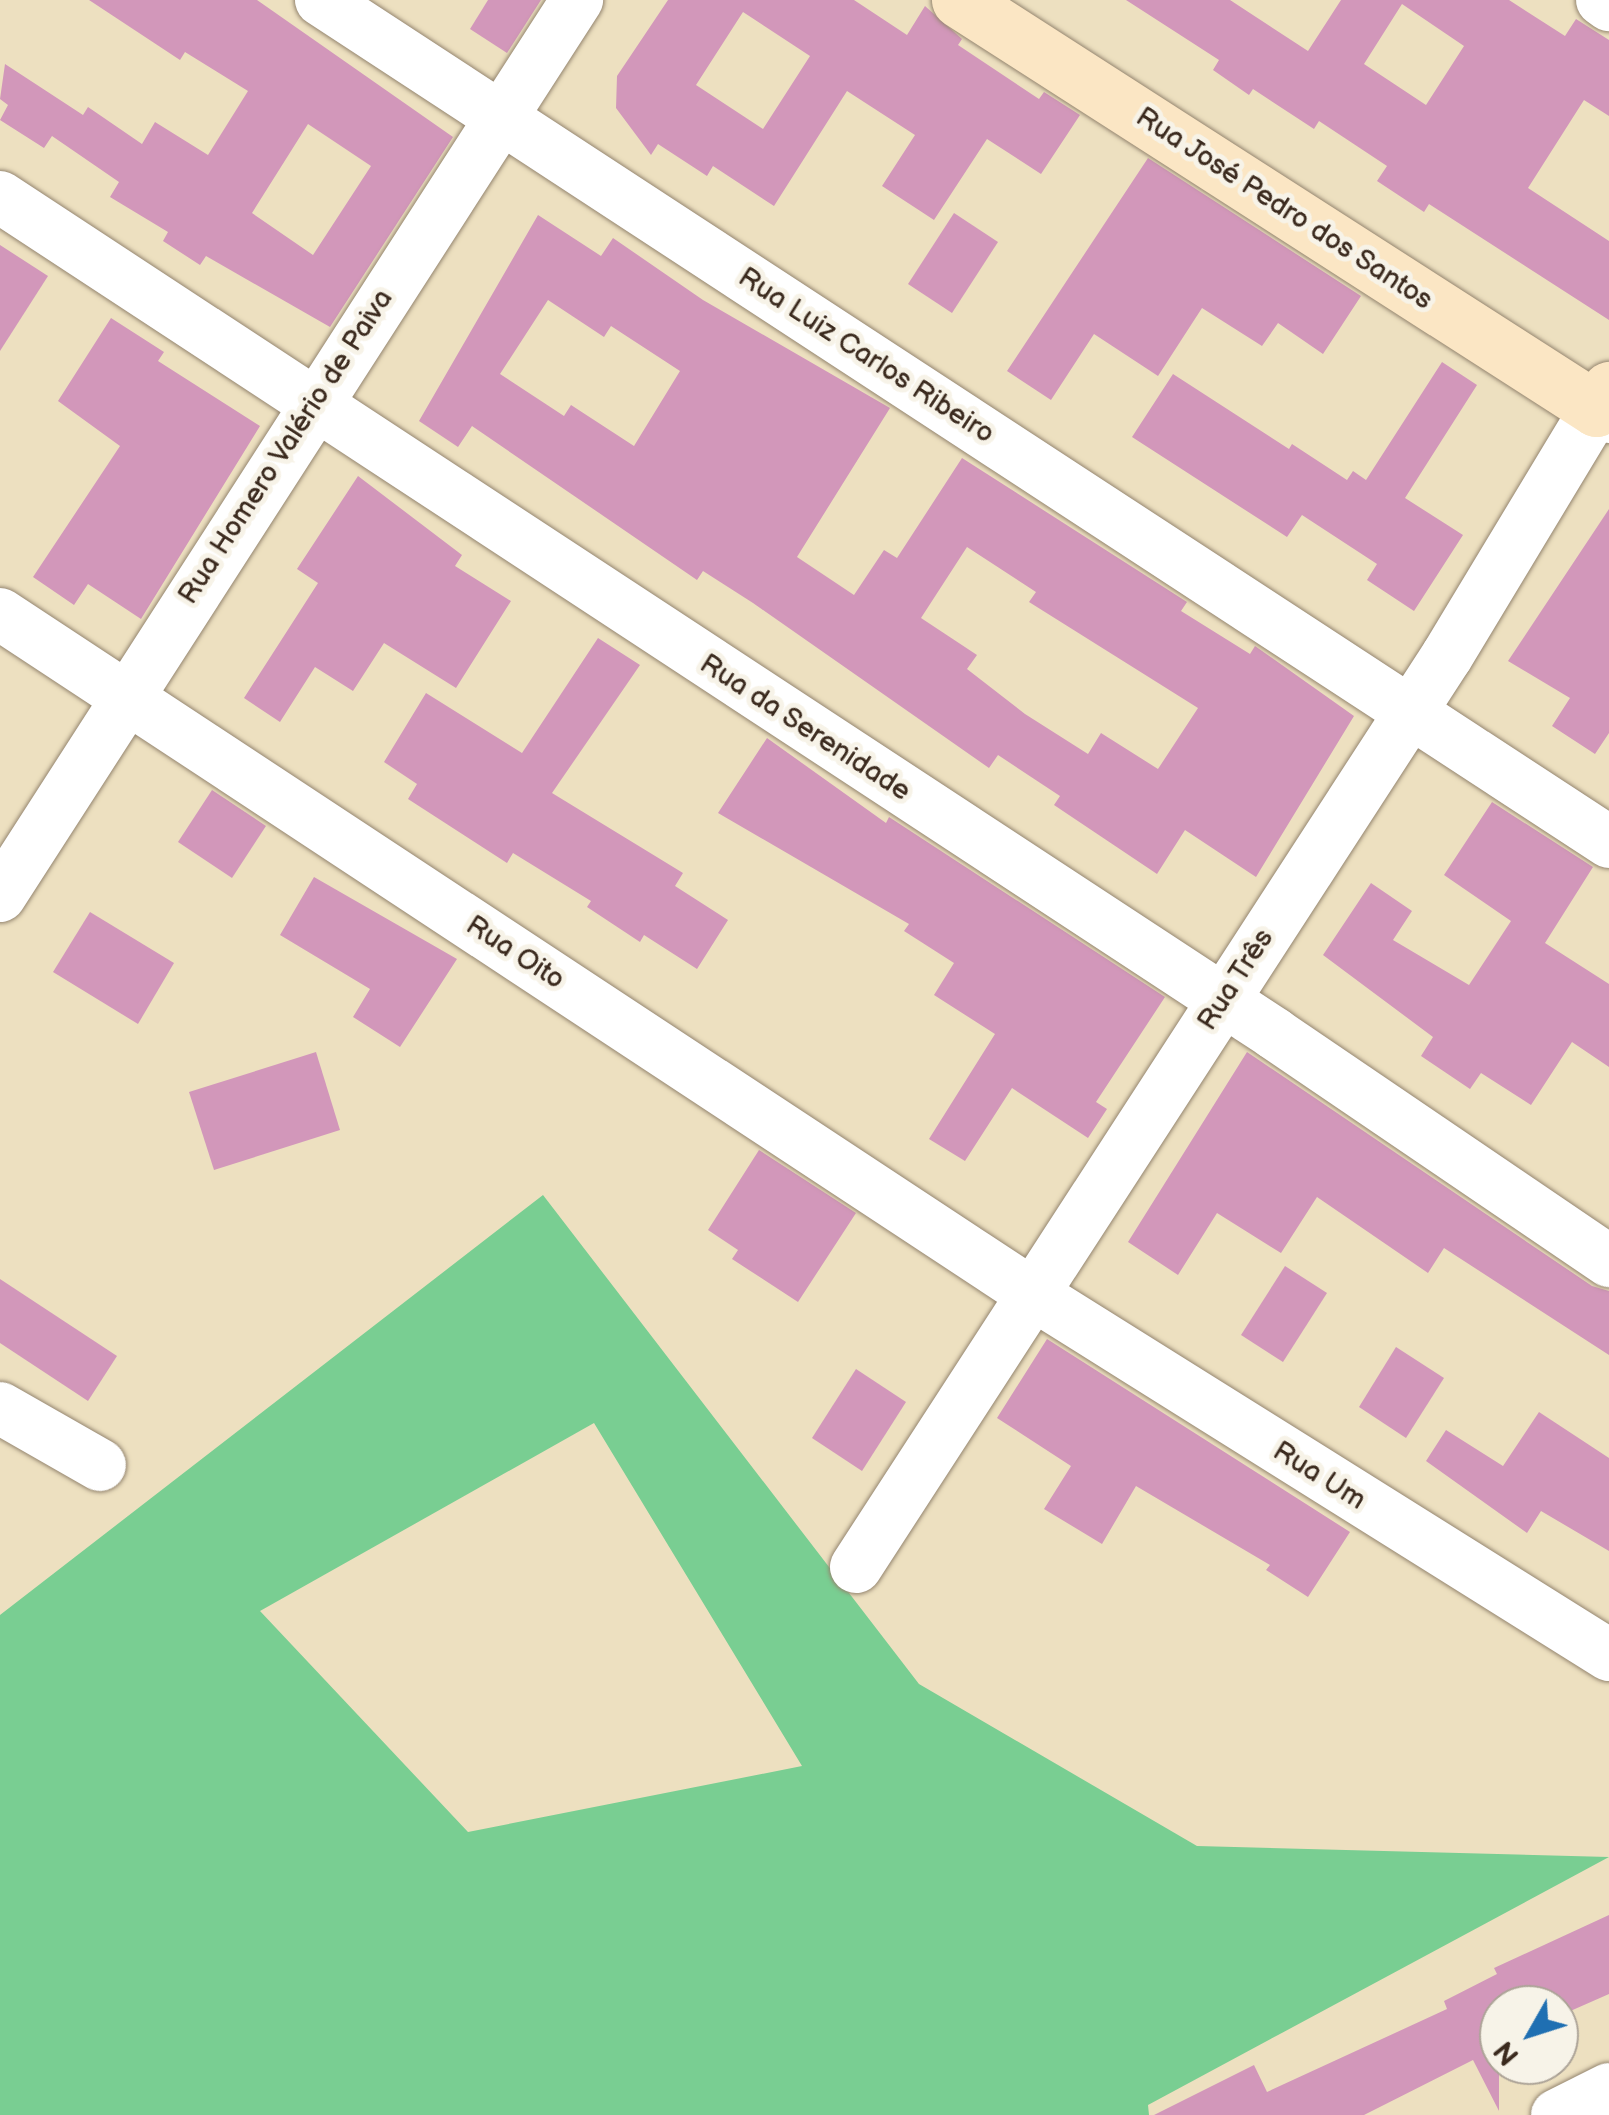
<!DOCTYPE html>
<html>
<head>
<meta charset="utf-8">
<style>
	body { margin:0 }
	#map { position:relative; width:1609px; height:2115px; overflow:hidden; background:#ede0c0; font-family:"Balsamiq Sans",sans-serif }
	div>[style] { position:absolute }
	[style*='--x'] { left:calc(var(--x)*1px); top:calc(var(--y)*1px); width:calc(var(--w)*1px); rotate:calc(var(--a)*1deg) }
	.green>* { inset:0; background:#79ce92 }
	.building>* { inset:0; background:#d297ba }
	.roads { filter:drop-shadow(0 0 2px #94856f) drop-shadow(0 0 2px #94856f) }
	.street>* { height:52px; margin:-26px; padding:0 26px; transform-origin:26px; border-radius:26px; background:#fff }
	.secondary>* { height:55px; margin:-27.5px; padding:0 27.5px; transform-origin:27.5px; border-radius:27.5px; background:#fbe6c4 }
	span { translate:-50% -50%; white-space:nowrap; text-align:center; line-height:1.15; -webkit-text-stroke:10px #f7f3e8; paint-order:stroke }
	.street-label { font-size:28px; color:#3b2a1e }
	.north { position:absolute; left:1479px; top:1985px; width:100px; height:100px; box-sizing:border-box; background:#f7f3e8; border:2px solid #aca397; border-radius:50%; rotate:231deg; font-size:28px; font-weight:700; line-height:40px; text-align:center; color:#3b2a1e }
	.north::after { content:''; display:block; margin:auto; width:35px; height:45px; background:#1f6fb2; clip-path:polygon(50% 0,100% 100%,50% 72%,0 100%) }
</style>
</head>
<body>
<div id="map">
	<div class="green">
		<i style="clip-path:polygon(evenodd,543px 1195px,919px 1684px,1197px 1846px,1609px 1857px,1148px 2105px,1149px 2115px,0 2115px,0 1615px,543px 1195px,594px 1423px,802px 1766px,468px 1832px,260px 1611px,594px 1423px)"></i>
	</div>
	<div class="building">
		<i style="clip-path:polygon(evenodd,89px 0,257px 0,453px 137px,330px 327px,206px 256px,200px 265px,163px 241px,168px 232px,110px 197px,119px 182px,52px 136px,44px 148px,0 120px,8px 105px,0 99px,5px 64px,83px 115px,88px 107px,142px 144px,155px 122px,208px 155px,248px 91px,185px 52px,180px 60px,89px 0,308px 124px,371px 166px,313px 255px,252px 213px,308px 124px)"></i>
		<i style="clip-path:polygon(488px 0,541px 0,507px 53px,470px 29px)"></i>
		<i style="clip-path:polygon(evenodd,668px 0,854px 0,907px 35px,925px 6px,962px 39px,958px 45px,1039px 99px,1044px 92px,1080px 115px,1041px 174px,987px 139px,934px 220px,882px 186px,915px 135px,847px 91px,774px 206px,713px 166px,707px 176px,658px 144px,651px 155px,616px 108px,617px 76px,668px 0,743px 12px,810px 56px,763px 129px,696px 85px,743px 12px)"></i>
		<i style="clip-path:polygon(evenodd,1126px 0,1230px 0,1308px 51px,1341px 0,1509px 0,1565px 36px,1576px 19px,1609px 40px,1609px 116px,1584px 100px,1528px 188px,1609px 241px,1609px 320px,1429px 204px,1424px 212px,1377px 181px,1387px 166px,1319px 121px,1314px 129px,1253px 89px,1249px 95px,1213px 70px,1219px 60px,1126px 0,1402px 4px,1464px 46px,1426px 105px,1364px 64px,1402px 4px)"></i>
		<i style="clip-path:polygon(1148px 158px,1361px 296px,1323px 354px,1278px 323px,1262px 346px,1202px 308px,1158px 376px,1094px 334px,1051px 400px,1007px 371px)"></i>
		<i style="clip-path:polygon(954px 213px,998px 242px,952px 313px,908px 284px)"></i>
		<i style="clip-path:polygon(evenodd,538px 215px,601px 256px,613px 238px,703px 300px,890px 408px,797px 557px,854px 595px,884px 550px,897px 558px,962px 458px,1187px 602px,1181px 611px,1250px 654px,1255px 646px,1354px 716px,1256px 877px,1185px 830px,1157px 874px,1054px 805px,1060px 796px,998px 755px,989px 768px,753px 603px,703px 571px,697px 580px,472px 426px,458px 447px,419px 421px,538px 215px,548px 300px,604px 337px,611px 326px,680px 371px,634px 446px,571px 405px,564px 416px,500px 374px,548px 300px,538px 215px,967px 547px,1036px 592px,1029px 602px,1198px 708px,1158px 769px,1101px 733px,1088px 754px,1025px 714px,967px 669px,977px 655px,921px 618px,967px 547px)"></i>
		<i style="clip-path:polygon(0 245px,48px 276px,0 351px)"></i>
		<i style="clip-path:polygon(111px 318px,164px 352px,158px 361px,260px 426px,141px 619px,88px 584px,74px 605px,33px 577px,120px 446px,58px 401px)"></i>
		<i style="clip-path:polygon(1442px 362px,1477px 385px,1405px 498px,1463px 535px,1414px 611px,1367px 580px,1377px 564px,1302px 515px,1287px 537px,1132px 437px,1173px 374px,1289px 449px,1292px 444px,1347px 480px,1353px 471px,1366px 480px)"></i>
		<i style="clip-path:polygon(358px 476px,462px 555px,455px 566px,511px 601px,456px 688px,384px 643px,353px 691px,315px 667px,280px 722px,244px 698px,318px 583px,297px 569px)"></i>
		<i style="clip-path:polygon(1609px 509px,1609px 733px,1595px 754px,1552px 726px,1570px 698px,1508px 661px)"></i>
		<i style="clip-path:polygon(598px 638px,640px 665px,552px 793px,683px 873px,675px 886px,728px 920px,697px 969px,644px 935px,640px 942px,587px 907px,591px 901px,513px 853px,507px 863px,408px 799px,417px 784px,384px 762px,426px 693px,522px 753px)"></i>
		<i style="clip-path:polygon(767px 738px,886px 823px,889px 817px,1165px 997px,1096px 1102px,1107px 1109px,1088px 1138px,1012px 1088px,965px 1161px,929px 1139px,995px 1034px,934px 995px,954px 963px,904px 931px,909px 924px,718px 813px)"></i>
		<i style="clip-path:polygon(212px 790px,266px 826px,232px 878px,178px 842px)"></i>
		<i style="clip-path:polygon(1492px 802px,1593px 867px,1545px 943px,1609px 984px,1609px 1067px,1572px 1042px,1531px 1105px,1481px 1073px,1470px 1089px,1421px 1056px,1433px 1037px,1323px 955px,1371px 883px,1412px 911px,1393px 940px,1469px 985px,1511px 921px,1444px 875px)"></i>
		<i style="clip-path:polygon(314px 877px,457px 959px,400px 1047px,353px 1017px,370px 989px,280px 935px)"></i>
		<i style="clip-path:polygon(90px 912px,174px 963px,138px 1024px,53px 972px)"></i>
		<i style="clip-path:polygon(316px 1052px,340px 1130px,214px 1170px,189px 1092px)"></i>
		<i style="clip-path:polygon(1247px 1052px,1592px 1286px,1609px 1291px,1609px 1355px,1444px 1248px,1428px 1273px,1317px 1197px,1281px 1253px,1217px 1213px,1178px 1275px,1128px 1242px)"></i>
		<i style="clip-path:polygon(759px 1150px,856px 1213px,798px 1302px,732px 1259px,738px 1250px,708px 1230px)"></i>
		<i style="clip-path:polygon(1285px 1266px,1327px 1293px,1283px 1362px,1241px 1335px)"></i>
		<i style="clip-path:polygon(0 1279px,117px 1356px,88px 1401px,0 1343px)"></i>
		<i style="clip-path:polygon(1047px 1339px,1350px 1532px,1308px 1597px,1266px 1570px,1270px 1565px,1136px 1486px,1102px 1544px,1044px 1509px,1071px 1466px,997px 1418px)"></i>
		<i style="clip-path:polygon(1396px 1347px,1444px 1378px,1406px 1438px,1359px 1407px)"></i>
		<i style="clip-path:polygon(856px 1369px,906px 1402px,862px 1471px,812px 1438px)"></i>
		<i style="clip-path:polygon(1539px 1412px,1609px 1458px,1609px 1551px,1541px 1511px,1527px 1533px,1426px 1461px,1446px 1430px,1503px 1466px)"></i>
		<i style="clip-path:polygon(1609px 1915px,1609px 1994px,1559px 2016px,1559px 2005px,1499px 2005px,1499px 2111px,1473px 2060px,1364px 2115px,1154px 2115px,1254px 2065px,1267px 2092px,1447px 2009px,1444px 2001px,1497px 1974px,1494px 1968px)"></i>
	</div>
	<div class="roads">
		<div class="street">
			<i style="--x:321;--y:0;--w:1539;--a:33.17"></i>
			<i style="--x:1602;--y:0;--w:9;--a:36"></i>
			<i style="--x:0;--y:197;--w:1525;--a:33.28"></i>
			<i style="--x:1275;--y:1034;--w:404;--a:34.2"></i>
			<i style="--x:0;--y:614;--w:1235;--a:33.37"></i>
			<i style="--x:1031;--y:1293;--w:682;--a:32.06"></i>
			<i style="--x:0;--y:896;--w:1066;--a:-57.22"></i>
			<i style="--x:0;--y:1408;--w:115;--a:29.7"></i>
			<i style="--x:856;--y:1567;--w:1086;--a:-57.03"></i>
			<i style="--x:1447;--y:656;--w:288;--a:-58.9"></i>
			<i style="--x:1596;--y:409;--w:15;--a:32"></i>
			<i style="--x:1557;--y:2115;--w:58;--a:-26.6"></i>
		</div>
		<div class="secondary">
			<i style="--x:959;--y:0;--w:757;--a:32.7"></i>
			<i style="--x:1596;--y:409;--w:24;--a:-57"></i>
		</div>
	</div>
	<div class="street-label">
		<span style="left:1284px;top:209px;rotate:33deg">Rua José Pedro dos Santos</span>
		<span style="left:866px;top:356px;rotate:33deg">Rua Luiz Carlos Ribeiro</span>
		<span style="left:286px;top:447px;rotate:-57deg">Rua Homero Valério de Paiva</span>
		<span style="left:805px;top:728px;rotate:33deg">Rua da Serenidade</span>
		<span style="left:515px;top:953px;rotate:33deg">Rua Oito</span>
		<span style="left:1236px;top:980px;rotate:-57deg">Rua Três</span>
		<span style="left:1319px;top:1476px;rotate:32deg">Rua Um</span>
	</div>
	<div class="north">N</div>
</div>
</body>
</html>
